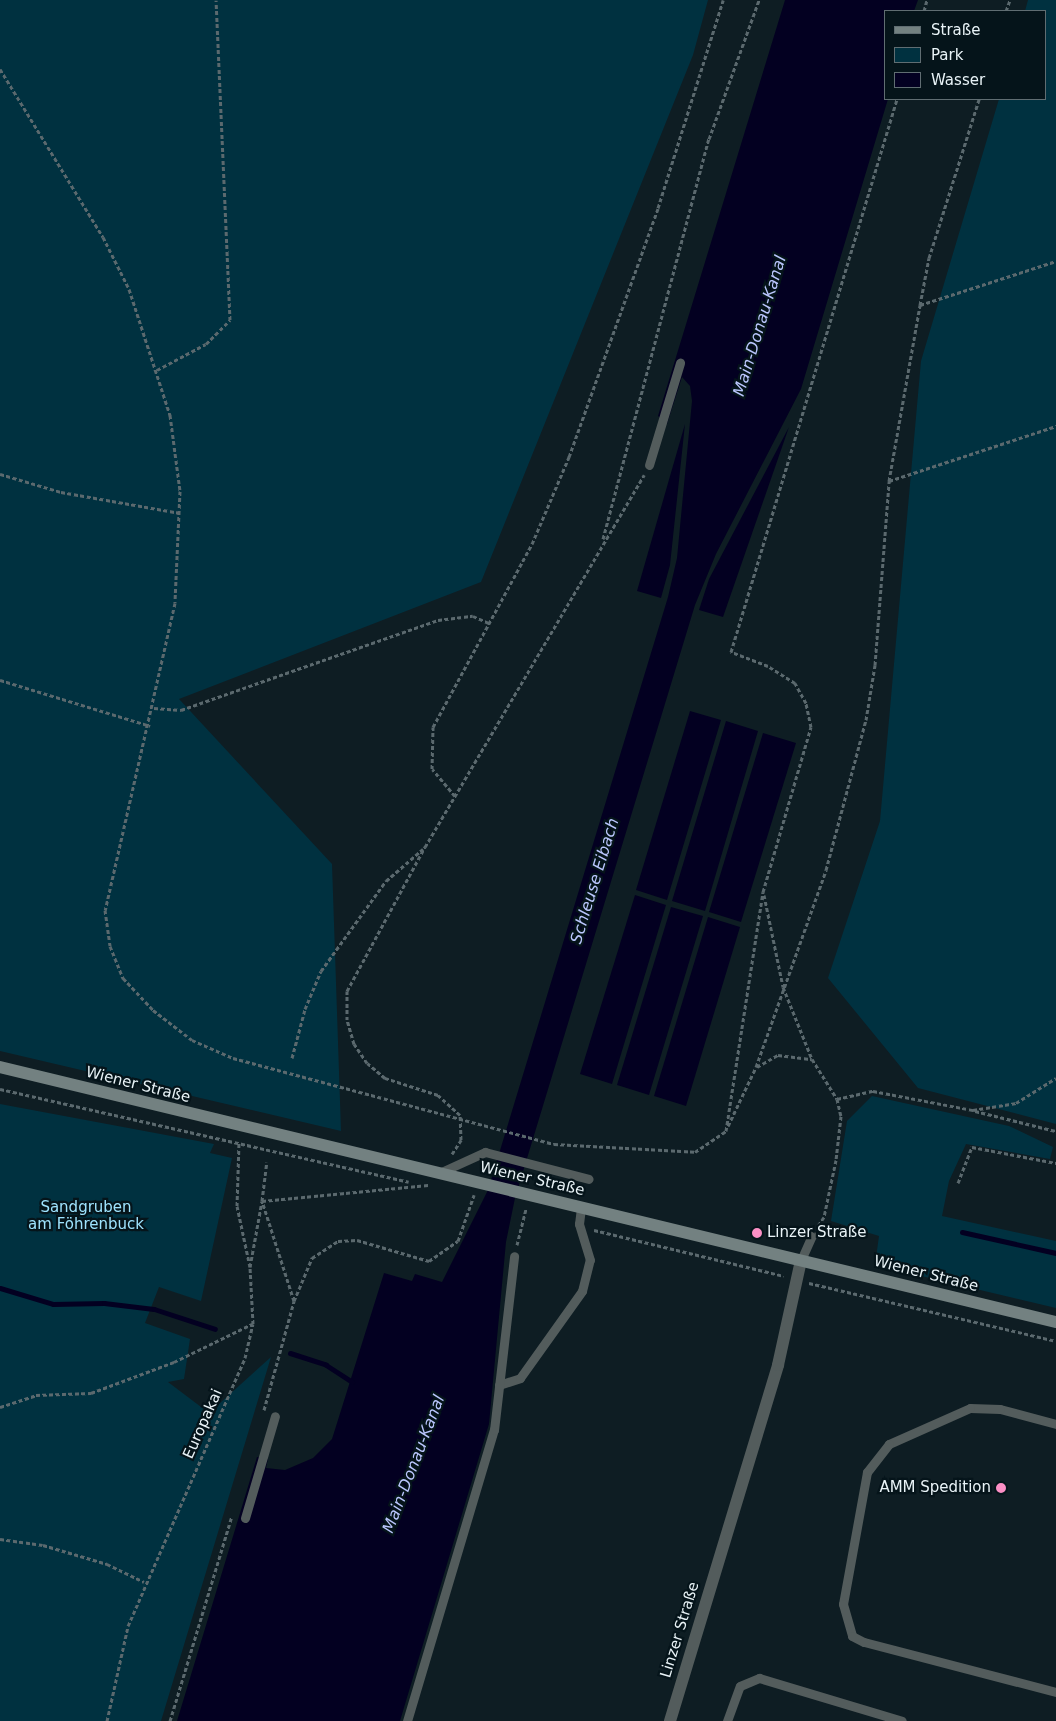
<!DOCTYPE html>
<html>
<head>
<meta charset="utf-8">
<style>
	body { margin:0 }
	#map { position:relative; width:1056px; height:1721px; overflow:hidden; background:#0e1d23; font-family:"DejaVu Sans",sans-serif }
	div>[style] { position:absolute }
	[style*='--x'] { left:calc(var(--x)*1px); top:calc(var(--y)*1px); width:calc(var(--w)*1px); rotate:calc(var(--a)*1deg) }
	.green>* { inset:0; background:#003140 }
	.water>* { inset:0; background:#030021 }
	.stream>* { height:5px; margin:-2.5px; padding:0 2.5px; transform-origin:2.5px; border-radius:2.5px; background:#030021 }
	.path>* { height:3px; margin-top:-1.5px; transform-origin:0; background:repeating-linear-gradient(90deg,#5b696e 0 4px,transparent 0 6.5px) }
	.lane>* { height:9px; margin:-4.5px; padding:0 4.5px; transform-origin:4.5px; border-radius:4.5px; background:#535c5c }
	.street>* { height:12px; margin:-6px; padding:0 6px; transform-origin:6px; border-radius:6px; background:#535c5c }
	.secondary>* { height:12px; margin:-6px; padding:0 6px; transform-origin:6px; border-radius:6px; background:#738181 }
	.dots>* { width:14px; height:14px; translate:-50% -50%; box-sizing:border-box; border:2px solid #05141a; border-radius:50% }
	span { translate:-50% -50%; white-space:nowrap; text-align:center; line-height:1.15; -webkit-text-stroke:4.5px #05141a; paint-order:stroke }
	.street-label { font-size:15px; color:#e9f3f7 }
	.park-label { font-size:15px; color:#9ee3fe }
	.poi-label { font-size:15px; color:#e9f3f7 }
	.left { translate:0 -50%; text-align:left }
	.right { translate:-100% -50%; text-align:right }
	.water-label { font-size:16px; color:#bac6fd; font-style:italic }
	.legend { position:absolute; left:884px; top:10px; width:162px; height:90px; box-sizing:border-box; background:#05141a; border:1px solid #606d72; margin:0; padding:6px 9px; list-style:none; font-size:15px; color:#e9f3f7 }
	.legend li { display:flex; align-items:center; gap:10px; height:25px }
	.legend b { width:25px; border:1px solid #606d72 }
</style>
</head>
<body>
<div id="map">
	<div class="green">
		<i style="clip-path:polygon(0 0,708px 0,693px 55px,481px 582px,179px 699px,332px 864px,341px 1131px,0 1051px)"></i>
		<i style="clip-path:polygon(1028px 0,1056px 0,1056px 1124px,918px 1088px,828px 978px,880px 821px,921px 361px,999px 99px,1045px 99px,1045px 11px,1025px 11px)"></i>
		<i style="clip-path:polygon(872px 1096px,1009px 1126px,1053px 1147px,1050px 1159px,966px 1144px,949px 1181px,942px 1216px,1056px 1241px,1056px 1308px,875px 1265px,879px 1236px,831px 1221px,847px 1121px)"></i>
		<i style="clip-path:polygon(0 1104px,214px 1144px,210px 1153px,232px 1158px,201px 1301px,159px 1287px,145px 1323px,190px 1339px,184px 1379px,168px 1382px,209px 1413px,271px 1357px,161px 1721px,0 1721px)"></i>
	</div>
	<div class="water">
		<i style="clip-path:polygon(785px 0,918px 0,914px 11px,885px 11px,888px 99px,801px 389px,716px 554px,695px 605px,515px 1198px,506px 1242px,489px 1424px,400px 1721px,177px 1721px,257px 1457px,268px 1459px,266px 1468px,285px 1470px,313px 1458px,332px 1439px,384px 1273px,412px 1281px,415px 1274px,442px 1282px,488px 1190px,668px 597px,677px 558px,692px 401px,690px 386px,682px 377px,667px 424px,658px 416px)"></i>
		<i style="clip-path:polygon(685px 424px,670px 565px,661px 598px,637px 591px)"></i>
		<i style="clip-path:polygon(789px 427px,723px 617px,699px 610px,709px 579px)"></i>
		<i style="clip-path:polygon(690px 711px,721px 720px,667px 900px,636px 890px)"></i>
		<i style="clip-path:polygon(726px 721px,758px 731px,705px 911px,672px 901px)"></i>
		<i style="clip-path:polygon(763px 733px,796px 743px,741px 922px,709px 912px)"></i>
		<i style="clip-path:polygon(635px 895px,666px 905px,612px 1084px,580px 1074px)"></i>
		<i style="clip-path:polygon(671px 907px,703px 916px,649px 1095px,617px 1085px)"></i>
		<i style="clip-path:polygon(708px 917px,740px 927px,686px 1106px,654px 1096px)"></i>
	</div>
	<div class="stream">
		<i style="--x:962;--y:1232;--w:96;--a:12.6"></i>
		<i style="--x:0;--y:1288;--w:55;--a:16.8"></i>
		<i style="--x:53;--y:1304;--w:51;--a:-1.1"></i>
		<i style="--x:104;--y:1303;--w:50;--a:6.8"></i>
		<i style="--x:154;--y:1309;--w:64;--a:18.2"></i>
		<i style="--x:290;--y:1353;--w:38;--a:18"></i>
		<i style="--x:326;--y:1365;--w:31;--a:33"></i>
	</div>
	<div class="path">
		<i style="--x:924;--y:11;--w:11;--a:-75"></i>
		<i style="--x:1006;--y:11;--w:12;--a:-70"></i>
		<i style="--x:0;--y:69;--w:197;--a:58.5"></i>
		<i style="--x:103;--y:237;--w:58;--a:63.4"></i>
		<i style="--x:129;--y:289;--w:133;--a:72"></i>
		<i style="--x:170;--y:415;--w:77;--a:82.5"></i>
		<i style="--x:180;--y:491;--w:112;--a:92.6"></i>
		<i style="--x:175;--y:603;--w:315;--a:102.8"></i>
		<i style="--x:105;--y:910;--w:36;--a:82"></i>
		<i style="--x:110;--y:946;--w:35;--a:68"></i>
		<i style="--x:123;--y:978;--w:44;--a:46.8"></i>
		<i style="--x:153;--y:1010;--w:49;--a:37.6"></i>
		<i style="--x:192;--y:1040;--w:45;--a:23.7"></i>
		<i style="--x:233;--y:1058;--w:332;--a:15"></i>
		<i style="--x:554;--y:1144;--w:141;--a:3.2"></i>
		<i style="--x:695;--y:1152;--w:37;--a:-34"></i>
		<i style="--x:726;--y:1131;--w:242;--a:-81.2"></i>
		<i style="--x:763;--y:892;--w:172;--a:-73.8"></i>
		<i style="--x:811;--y:727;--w:25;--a:-102"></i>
		<i style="--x:806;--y:703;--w:23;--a:-119"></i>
		<i style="--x:795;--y:683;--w:32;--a:-148"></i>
		<i style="--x:768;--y:666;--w:40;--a:-159"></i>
		<i style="--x:731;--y:652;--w:577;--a:-73.29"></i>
		<i style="--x:920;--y:305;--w:143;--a:-17.9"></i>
		<i style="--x:157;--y:370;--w:55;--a:-28"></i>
		<i style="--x:206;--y:344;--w:34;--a:-45"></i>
		<i style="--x:230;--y:320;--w:320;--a:-92.5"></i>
		<i style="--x:0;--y:474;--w:64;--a:16.4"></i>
		<i style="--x:61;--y:492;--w:121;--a:10"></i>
		<i style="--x:889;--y:481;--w:176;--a:-18.2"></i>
		<i style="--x:603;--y:539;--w:414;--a:-75.2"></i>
		<i style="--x:709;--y:139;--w:148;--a:-70.2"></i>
		<i style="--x:0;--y:680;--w:157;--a:17"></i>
		<i style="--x:154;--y:708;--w:27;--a:4"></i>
		<i style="--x:181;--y:710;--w:272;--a:-19.3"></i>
		<i style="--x:438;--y:620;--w:35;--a:-7"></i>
		<i style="--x:473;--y:616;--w:17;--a:24"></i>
		<i style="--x:455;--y:796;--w:35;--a:-130"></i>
		<i style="--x:432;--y:769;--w:42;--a:-88.6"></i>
		<i style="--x:433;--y:727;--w:208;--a:-61.6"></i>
		<i style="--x:532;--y:544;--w:95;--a:-67"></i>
		<i style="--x:569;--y:457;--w:264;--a:-70.3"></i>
		<i style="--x:658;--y:208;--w:218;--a:-72.6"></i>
		<i style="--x:764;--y:895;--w:94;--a:78.3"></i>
		<i style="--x:783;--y:987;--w:78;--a:68.1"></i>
		<i style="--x:812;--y:1059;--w:47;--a:58"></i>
		<i style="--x:837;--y:1099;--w:17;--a:77"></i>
		<i style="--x:841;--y:1116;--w:44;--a:96.5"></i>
		<i style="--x:836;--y:1160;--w:58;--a:101.9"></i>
		<i style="--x:824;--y:1217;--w:12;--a:125"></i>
		<i style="--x:292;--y:1058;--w:51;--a:-75.1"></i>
		<i style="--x:305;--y:1009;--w:41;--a:-67.2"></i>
		<i style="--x:321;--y:971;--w:111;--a:-54.2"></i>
		<i style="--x:386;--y:881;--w:49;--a:-40.9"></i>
		<i style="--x:757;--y:1067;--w:24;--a:-30"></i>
		<i style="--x:778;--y:1055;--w:34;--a:7"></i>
		<i style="--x:0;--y:1089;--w:419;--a:12.8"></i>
		<i style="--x:837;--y:1099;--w:37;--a:-13"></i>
		<i style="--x:873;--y:1091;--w:102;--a:10.8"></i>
		<i style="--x:973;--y:1110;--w:44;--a:-9.2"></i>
		<i style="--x:1016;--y:1103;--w:47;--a:-32"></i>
		<i style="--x:975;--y:1111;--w:83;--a:13.9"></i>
		<i style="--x:728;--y:1126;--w:65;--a:-64.6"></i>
		<i style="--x:756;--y:1067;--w:209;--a:-70.4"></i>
		<i style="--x:826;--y:870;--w:155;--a:-75.1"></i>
		<i style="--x:866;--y:720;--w:56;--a:-80.7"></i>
		<i style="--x:875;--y:665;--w:185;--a:-85.6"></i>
		<i style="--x:889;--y:481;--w:179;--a:-80"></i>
		<i style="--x:920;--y:305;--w:48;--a:-79.2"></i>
		<i style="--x:929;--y:258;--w:167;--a:-72.5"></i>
		<i style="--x:452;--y:1154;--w:17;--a:-57"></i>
		<i style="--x:461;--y:1140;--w:25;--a:-92"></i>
		<i style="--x:460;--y:1115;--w:30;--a:-138"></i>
		<i style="--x:438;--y:1095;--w:56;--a:-162.2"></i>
		<i style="--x:385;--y:1078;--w:23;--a:-140"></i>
		<i style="--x:367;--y:1063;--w:23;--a:-124"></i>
		<i style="--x:354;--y:1044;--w:25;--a:-106"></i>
		<i style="--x:347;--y:1020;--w:29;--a:-90"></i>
		<i style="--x:347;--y:991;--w:164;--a:-61.6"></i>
		<i style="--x:425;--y:847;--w:432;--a:-59.5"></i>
		<i style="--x:958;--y:1183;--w:39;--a:-69"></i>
		<i style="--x:972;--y:1147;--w:86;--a:10.8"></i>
		<i style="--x:594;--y:1230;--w:195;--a:13.6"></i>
		<i style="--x:517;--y:1245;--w:38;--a:-76"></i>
		<i style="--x:250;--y:1267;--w:67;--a:-79.7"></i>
		<i style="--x:262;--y:1201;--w:167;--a:-5.5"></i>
		<i style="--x:809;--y:1283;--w:254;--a:13.2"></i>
		<i style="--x:294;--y:1301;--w:47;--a:-67.3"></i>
		<i style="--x:312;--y:1258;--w:31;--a:-33"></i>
		<i style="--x:338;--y:1241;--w:19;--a:-3"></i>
		<i style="--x:357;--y:1240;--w:75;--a:16.3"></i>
		<i style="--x:429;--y:1261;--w:35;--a:-35"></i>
		<i style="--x:458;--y:1241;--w:49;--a:-70.8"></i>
		<i style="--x:0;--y:1407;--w:38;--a:-18"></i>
		<i style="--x:36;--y:1395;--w:55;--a:-2.1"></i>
		<i style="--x:91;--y:1393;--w:89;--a:-20.5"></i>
		<i style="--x:174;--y:1362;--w:87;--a:-26"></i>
		<i style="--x:264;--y:1410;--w:113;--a:-74.6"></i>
		<i style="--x:294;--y:1301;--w:105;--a:-107.7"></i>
		<i style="--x:262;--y:1201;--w:39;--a:-83"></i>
		<i style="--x:0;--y:1539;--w:43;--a:7.9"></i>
		<i style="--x:43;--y:1545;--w:67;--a:16.5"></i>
		<i style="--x:107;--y:1564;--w:41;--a:25.9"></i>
		<i style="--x:107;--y:1721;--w:97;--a:-77.5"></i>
		<i style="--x:128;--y:1626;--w:292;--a:-66.4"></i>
		<i style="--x:245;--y:1358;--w:35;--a:-77"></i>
		<i style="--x:253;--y:1324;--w:57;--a:-93"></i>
		<i style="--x:250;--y:1267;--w:62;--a:-102"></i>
		<i style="--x:237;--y:1206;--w:63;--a:-88.2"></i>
		<i style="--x:170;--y:1721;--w:214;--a:-73.2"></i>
	</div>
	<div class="lane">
		<i style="--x:649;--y:465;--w:107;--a:-73.1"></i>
		<i style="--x:439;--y:1173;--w:51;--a:-24.5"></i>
		<i style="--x:485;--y:1152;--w:107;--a:14.6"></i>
		<i style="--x:801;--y:1260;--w:27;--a:-66"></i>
		<i style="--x:499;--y:1385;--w:22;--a:-18"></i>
		<i style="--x:520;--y:1378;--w:107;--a:-54.5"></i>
		<i style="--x:582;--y:1291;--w:32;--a:-76"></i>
		<i style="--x:590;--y:1260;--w:38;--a:-107"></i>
		<i style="--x:579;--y:1224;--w:17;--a:-83"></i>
		<i style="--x:1056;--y:1424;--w:58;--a:-165"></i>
		<i style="--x:1000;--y:1409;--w:30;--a:-178"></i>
		<i style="--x:970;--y:1408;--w:89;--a:156"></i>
		<i style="--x:889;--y:1444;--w:36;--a:128"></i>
		<i style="--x:867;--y:1472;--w:134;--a:100.3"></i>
		<i style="--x:843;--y:1604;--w:33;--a:74"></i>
		<i style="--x:852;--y:1636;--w:13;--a:27"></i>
		<i style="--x:864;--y:1642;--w:198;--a:14.6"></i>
		<i style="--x:245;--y:1518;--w:106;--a:-73.6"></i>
		<i style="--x:407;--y:1721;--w:304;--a:-73.4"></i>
		<i style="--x:494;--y:1430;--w:175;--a:-83.4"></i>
		<i style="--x:727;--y:1721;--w:37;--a:-70"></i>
		<i style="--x:740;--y:1686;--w:21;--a:-23"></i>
		<i style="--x:759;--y:1678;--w:149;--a:16.7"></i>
	</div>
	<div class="street">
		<i style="--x:670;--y:1721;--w:372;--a:-73.1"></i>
		<i style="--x:778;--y:1365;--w:107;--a:-77.6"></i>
	</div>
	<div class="secondary">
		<i style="--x:0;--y:1067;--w:1086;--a:13.58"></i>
	</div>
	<div class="dots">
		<i style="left:757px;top:1233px;background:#fb8fc5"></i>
		<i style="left:1001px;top:1488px;background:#fb8fc5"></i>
	</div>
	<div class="street-label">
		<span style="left:138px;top:1085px;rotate:14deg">Wiener Straße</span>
		<span style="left:532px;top:1179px;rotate:13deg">Wiener Straße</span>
		<span style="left:926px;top:1274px;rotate:14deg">Wiener Straße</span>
		<span style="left:203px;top:1424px;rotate:-66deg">Europakai</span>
		<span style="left:680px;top:1630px;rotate:-73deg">Linzer Straße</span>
	</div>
	<div class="park-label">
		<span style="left:86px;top:1216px">Sandgruben<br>am Föhrenbuck</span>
	</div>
	<div class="poi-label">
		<span class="left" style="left:767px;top:1233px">Linzer Straße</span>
		<span class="right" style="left:991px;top:1488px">AMM Spedition</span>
	</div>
	<div class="water-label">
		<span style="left:760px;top:326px;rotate:-73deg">Main-Donau-Kanal</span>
		<span style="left:595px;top:881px;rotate:-73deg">Schleuse Eibach</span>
		<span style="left:414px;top:1464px;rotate:-69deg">Main-Donau-Kanal</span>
	</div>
	<ul class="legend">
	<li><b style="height:6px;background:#738181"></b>Straße</li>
	<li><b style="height:14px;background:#003140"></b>Park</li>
	<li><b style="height:14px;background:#030021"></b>Wasser</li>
	</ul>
</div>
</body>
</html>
